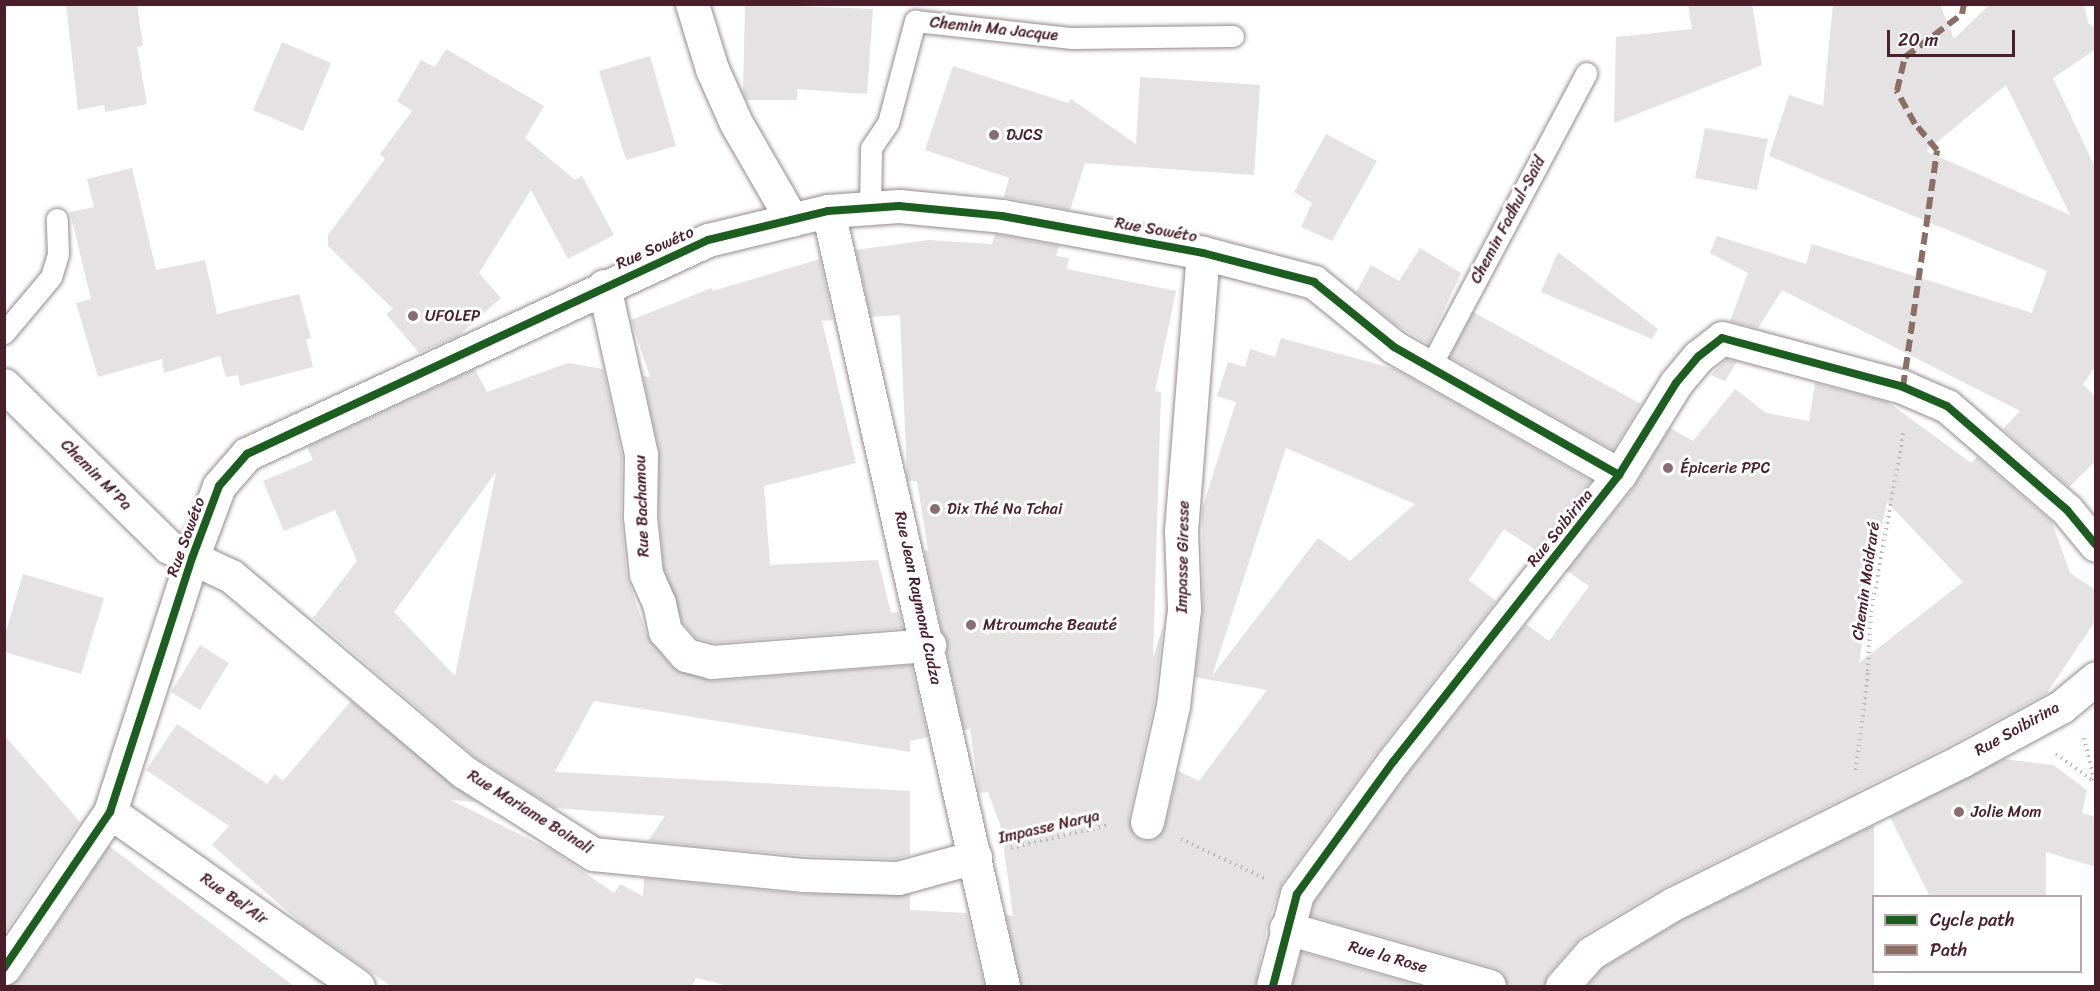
<!DOCTYPE html>
<html>
<head>
<meta charset="utf-8">
<style>
	body { margin:0 }
	#map { position:relative; width:2100px; height:991px; overflow:hidden; background:#fff; font-family:Sriracha,sans-serif }
	div>[style] { position:absolute }
	[style*='--x'] { left:calc(var(--x)*1px); top:calc(var(--y)*1px); width:calc(var(--w)*1px); rotate:calc(var(--a)*1deg) }
	.building>* { inset:0; background:#e4e2e3 }
	.path>* { height:4px; margin-top:-2px; transform-origin:0; background:repeating-linear-gradient(90deg,#bdb8b9 0 1.5px,transparent 0 6px) }
	.roads { filter:drop-shadow(0 0 2px #948c8e) drop-shadow(0 0 2px #948c8e) }
	.service>* { height:21px; margin:-10.5px; padding:0 10.5px; transform-origin:10.5px; border-radius:10.5px; background:#fff }
	.minor>* { height:33px; margin:-16.5px; padding:0 16.5px; transform-origin:16.5px; border-radius:16.5px; background:#fff }
	.quiet>* { height:6px; margin-top:-3px; transform-origin:0; background:repeating-linear-gradient(90deg,#8d6e63 0 12px,transparent 0 18px) }
	.cycleway>* { height:8px; margin:-4px; padding:0 4px; transform-origin:4px; border-radius:4px; background:#1b5e20 }
	.dots>* { width:16px; height:16px; translate:-50% -50%; box-sizing:border-box; border:3px solid #fff; border-radius:50% }
	span { translate:-50% -50%; white-space:nowrap; text-align:center; line-height:1.15; -webkit-text-stroke:6px #fff; paint-order:stroke }
	.street-label { font-size:16px; color:#4a1f2b }
	.poi-label { font-size:16px; color:#4a1f2b }
	.left { translate:0 -50%; text-align:left }
	.frame { position:absolute; inset:0; border:6px solid #4a1f2b; pointer-events:none }
	.legend { position:absolute; left:1872px; top:895px; width:210px; height:78px; box-sizing:border-box; background:#fff; border:2px solid #b7a5aa; margin:0; padding:8px 10px; list-style:none; font-size:18px; color:#4a1f2b }
	.legend li { display:flex; align-items:center; gap:12px; height:30px }
	.legend b { width:30px; border:2px solid #b7a5aa }
	.scale { position:absolute; left:1887px; top:30px; width:128px; height:27px; box-sizing:border-box; border:3px solid #4a1f2b; border-top:0; padding-left:8px; font-size:18px; line-height:21px; white-space:nowrap; color:#4a1f2b; -webkit-text-stroke:4px #fff; paint-order:stroke }
</style>
</head>
<body>
<div id="map">
	<div class="building">
		<i style="clip-path:polygon(66px 4px,137px 4px,143px 46px,137px 47px,147px 104px,105px 112px,104px 105px,78px 110px)"></i>
		<i style="clip-path:polygon(745px 4px,873px 9px,867px 94px,797px 89px,797px 100px,746px 100px,743px 92px)"></i>
		<i style="clip-path:polygon(1688px 4px,1752px 4px,1762px 65px,1614px 123px,1616px 37px,1692px 29px)"></i>
		<i style="clip-path:polygon(evenodd,1833px 4px,1940px 4px,1954px 39px,1990px 4px,2084px 4px,2088px 23px,2096px 28px,2096px 49px,2053px 78px,2096px 169px,2096px 366px,2083px 384px,2096px 397px,2096px 461px,2069px 487px,2003px 429px,2020px 411px,1782px 290px,1758px 328px,1730px 321px,1748px 273px,1710px 253px,1717px 236px,1806px 264px,1812px 244px,2032px 313px,2047px 271px,1769px 156px,1789px 95px,1823px 106px,1833px 4px,2006px 85px,2070px 215px,1926px 151px,2006px 85px)"></i>
		<i style="clip-path:polygon(282px 42px,331px 63px,303px 131px,253px 110px)"></i>
		<i style="clip-path:polygon(446px 49px,544px 106px,525px 138px,575px 180px,582px 176px,614px 235px,568px 259px,531px 190px,479px 273px,501px 298px,458px 336px,419px 353px,386px 314px,393px 309px,328px 246px,328px 235px,385px 159px,380px 154px,412px 111px,397px 101px,421px 60px,435px 67px)"></i>
		<i style="clip-path:polygon(650px 56px,676px 146px,626px 160px,599px 71px)"></i>
		<i style="clip-path:polygon(953px 66px,1068px 103px,1071px 99px,1136px 144px,1140px 77px,1260px 85px,1254px 175px,1085px 163px,1070px 210px,1004px 197px,1009px 178px,925px 150px)"></i>
		<i style="clip-path:polygon(1705px 128px,1768px 139px,1757px 190px,1695px 178px)"></i>
		<i style="clip-path:polygon(1326px 134px,1377px 161px,1332px 241px,1301px 227px,1312px 203px,1294px 192px)"></i>
		<i style="clip-path:polygon(132px 168px,156px 270px,205px 260px,217px 314px,299px 294px,311px 338px,306px 339px,313px 367px,240px 386px,238px 375px,226px 377px,220px 356px,164px 373px,162px 359px,98px 377px,76px 303px,91px 299px,70px 212px,94px 207px,87px 179px)"></i>
		<i style="clip-path:polygon(evenodd,995px 234px,1059px 246px,1056px 256px,1069px 258px,1067px 269px,1176px 291px,1155px 391px,1161px 392px,1153px 657px,1163px 627px,1154px 703px,1129px 818px,1134px 835px,1142px 840px,1153px 840px,1165px 827px,1178px 771px,1199px 781px,1267px 690px,1195px 677px,1203px 611px,1202px 509px,1236px 402px,1217px 396px,1228px 362px,1245px 367px,1250px 349px,1275px 357px,1281px 338px,1395px 369px,1591px 481px,1536px 550px,1504px 529px,1469px 580px,1496px 601px,1378px 751px,1282px 883px,1268px 923px,1255px 987px,1021px 987px,1006px 915px,1013px 916px,1001px 827px,988px 792px,979px 793px,970px 729px,964px 730px,924px 551px,928px 550px,917px 481px,908px 481px,907px 475px,900px 315px,871px 317px,856px 250px,929px 240px,992px 244px,995px 234px,1286px 448px,1415px 504px,1350px 561px,1318px 538px,1212px 676px,1286px 448px)"></i>
		<i style="clip-path:polygon(1420px 248px,1461px 273px,1428px 344px,1398px 326px,1356px 292px,1371px 265px,1399px 281px)"></i>
		<i style="clip-path:polygon(1558px 252px,1658px 329px,1652px 339px,1541px 292px)"></i>
		<i style="clip-path:polygon(820px 259px,833px 320px,822px 321px,856px 463px,764px 486px,770px 565px,878px 560px,891px 613px,899px 612px,903px 628px,714px 643px,696px 638px,682px 622px,664px 569px,659px 516px,659px 450px,643px 376px,650px 377px,631px 320px,712px 288px,713px 291px)"></i>
		<i style="clip-path:polygon(1473px 312px,1641px 404px,1613px 450px,1450px 357px)"></i>
		<i style="clip-path:polygon(1726px 359px,1737px 362px,1725px 381px,1711px 375px)"></i>
		<i style="clip-path:polygon(evenodd,568px 363px,603px 369px,622px 456px,621px 517px,627px 576px,647px 635px,672px 667px,713px 681px,911px 665px,928px 737px,910px 741px,910px 752px,594px 701px,555px 772px,910px 791px,910px 855px,896px 859px,803px 856px,648px 841px,665px 816px,555px 808px,475px 757px,313px 618px,357px 561px,335px 510px,284px 531px,263px 481px,313px 460px,307px 447px,475px 369px,487px 392px,568px 363px,496px 472px,455px 676px,394px 612px,496px 472px)"></i>
		<i style="clip-path:polygon(evenodd,1815px 383px,1888px 402px,1971px 463px,1977px 457px,2052px 522px,2070px 573px,2096px 590px,2096px 620px,2047px 693px,1952px 744px,1663px 888px,1581px 937px,1548px 974px,1544px 987px,1507px 987px,1503px 973px,1494px 968px,1311px 916px,1314px 902px,1408px 773px,1526px 624px,1549px 641px,1589px 586px,1567px 571px,1634px 487px,1670px 428px,1693px 441px,1735px 389px,1766px 413px,1809px 421px,1815px 383px,1887px 502px,1963px 582px,1859px 663px,1879px 541px,1887px 502px)"></i>
		<i style="clip-path:polygon(23px 574px,104px 598px,81px 674px,4px 652px,4px 638px)"></i>
		<i style="clip-path:polygon(200px 645px,229px 663px,200px 710px,171px 692px)"></i>
		<i style="clip-path:polygon(351px 701px,476px 802px,451px 800px,555px 852px,614px 893px,620px 884px,643px 896px,644px 878px,801px 894px,910px 894px,910px 910px,967px 913px,984px 987px,733px 987px,696px 978px,692px 987px,392px 987px,303px 925px,212px 845px,229px 826px,146px 770px,177px 724px,267px 784px,275px 774px,283px 781px)"></i>
		<i style="clip-path:polygon(4px 735px,80px 822px,4px 934px)"></i>
		<i style="clip-path:polygon(2004px 759px,2053px 765px,2087px 790px,2082px 813px,2096px 817px,2096px 867px,2046px 852px,2046px 897px,1930px 897px,1890px 817px)"></i>
		<i style="clip-path:polygon(1874px 825px,1874px 987px,1587px 987px,1603px 968px,1682px 920px)"></i>
		<i style="clip-path:polygon(109px 846px,295px 987px,4px 987px,20px 979px)"></i>
		<i style="clip-path:polygon(1301px 952px,1422px 987px,1292px 987px)"></i>
	</div>
	<div class="path">
		<i style="--x:2084;--y:738;--w:46;--a:76.3"></i>
		<i style="--x:2056;--y:754;--w:49;--a:35.9"></i>
		<i style="--x:1856;--y:770;--w:100;--a:-83.1"></i>
		<i style="--x:1868;--y:671;--w:59;--a:-87.1"></i>
		<i style="--x:1871;--y:612;--w:185;--a:-79.7"></i>
		<i style="--x:1181;--y:839;--w:92;--a:25.2"></i>
		<i style="--x:1011;--y:848;--w:101;--a:-13.2"></i>
	</div>
	<div class="roads">
		<div class="service">
			<i style="--x:870;--y:208;--w:60;--a:-89"></i>
			<i style="--x:871;--y:148;--w:30;--a:-56"></i>
			<i style="--x:888;--y:123;--w:106;--a:-75.2"></i>
			<i style="--x:915;--y:21;--w:158;--a:6.2"></i>
			<i style="--x:1072;--y:38;--w:161;--a:-0.7"></i>
			<i style="--x:4;--y:333;--w:73;--a:-50"></i>
			<i style="--x:51;--y:277;--w:24;--a:-73"></i>
			<i style="--x:58;--y:254;--w:35;--a:-92"></i>
			<i style="--x:1430;--y:367;--w:333;--a:-62"></i>
		</div>
		<div class="minor">
			<i style="--x:692;--y:4;--w:68;--a:72.9"></i>
			<i style="--x:712;--y:69;--w:59;--a:66"></i>
			<i style="--x:736;--y:123;--w:112;--a:60"></i>
			<i style="--x:828;--y:211;--w:795;--a:77.28"></i>
			<i style="--x:604;--y:286;--w:172;--a:77.6"></i>
			<i style="--x:641;--y:454;--w:63;--a:90.9"></i>
			<i style="--x:640;--y:517;--w:57;--a:84"></i>
			<i style="--x:646;--y:574;--w:32;--a:66"></i>
			<i style="--x:659;--y:603;--w:29;--a:78"></i>
			<i style="--x:665;--y:631;--w:32;--a:49"></i>
			<i style="--x:686;--y:655;--w:27;--a:15"></i>
			<i style="--x:712;--y:662;--w:218;--a:-4.5"></i>
			<i style="--x:4;--y:385;--w:231;--a:44.5"></i>
			<i style="--x:169;--y:547;--w:68;--a:25.1"></i>
			<i style="--x:231;--y:576;--w:304;--a:40.1"></i>
			<i style="--x:464;--y:772;--w:153;--a:32.4"></i>
			<i style="--x:593;--y:854;--w:210;--a:5.7"></i>
			<i style="--x:802;--y:875;--w:96;--a:1.8"></i>
			<i style="--x:898;--y:878;--w:80;--a:-15.3"></i>
			<i style="--x:110;--y:812;--w:303;--a:35.1"></i>
			<i style="--x:1147;--y:822;--w:119;--a:-77.4"></i>
			<i style="--x:1173;--y:706;--w:98;--a:-83.5"></i>
			<i style="--x:1184;--y:609;--w:78;--a:-92.2"></i>
			<i style="--x:1181;--y:531;--w:279;--a:-85.5"></i>
			<i style="--x:1286;--y:928;--w:211;--a:15.9"></i>
			<i style="--x:4;--y:968;--w:189;--a:-55.8"></i>
			<i style="--x:110;--y:812;--w:267;--a:-72.1"></i>
			<i style="--x:192;--y:558;--w:77;--a:-69.4"></i>
			<i style="--x:219;--y:486;--w:43;--a:-48.8"></i>
			<i style="--x:247;--y:454;--w:508;--a:-24.9"></i>
			<i style="--x:708;--y:240;--w:123;--a:-13.6"></i>
			<i style="--x:828;--y:211;--w:71;--a:-4"></i>
			<i style="--x:899;--y:206;--w:103;--a:5.5"></i>
			<i style="--x:1002;--y:216;--w:204;--a:10.4"></i>
			<i style="--x:1203;--y:253;--w:115;--a:14.6"></i>
			<i style="--x:1314;--y:282;--w:103;--a:39.1"></i>
			<i style="--x:1394;--y:347;--w:259;--a:29.6"></i>
			<i style="--x:1273;--y:986;--w:95;--a:-75.4"></i>
			<i style="--x:1297;--y:894;--w:163;--a:-54"></i>
			<i style="--x:1393;--y:762;--w:365;--a:-51.8"></i>
			<i style="--x:1619;--y:475;--w:108;--a:-58.2"></i>
			<i style="--x:1676;--y:383;--w:35;--a:-50"></i>
			<i style="--x:1699;--y:356;--w:29;--a:-38"></i>
			<i style="--x:1722;--y:338;--w:188;--a:15.1"></i>
			<i style="--x:1903;--y:387;--w:48;--a:23.4"></i>
			<i style="--x:1947;--y:406;--w:159;--a:40.9"></i>
			<i style="--x:2067;--y:510;--w:45;--a:50.4"></i>
			<i style="--x:1562;--y:986;--w:44;--a:-48.7"></i>
			<i style="--x:1591;--y:953;--w:96;--a:-30.9"></i>
			<i style="--x:1673;--y:904;--w:322;--a:-26.4"></i>
			<i style="--x:1961;--y:761;--w:114;--a:-28.4"></i>
			<i style="--x:2061;--y:707;--w:45;--a:-39.6"></i>
		</div>
	</div>
	<div class="quiet">
		<i style="--x:1903;--y:387;--w:239;--a:-81.8"></i>
		<i style="--x:1937;--y:150;--w:34;--a:-130"></i>
		<i style="--x:1915;--y:124;--w:38;--a:-119"></i>
		<i style="--x:1897;--y:91;--w:35;--a:-77"></i>
		<i style="--x:1905;--y:57;--w:71;--a:-37"></i>
		<i style="--x:1962;--y:14;--w:10;--a:-79"></i>
	</div>
	<div class="cycleway">
		<i style="--x:4;--y:968;--w:189;--a:-55.8"></i>
		<i style="--x:110;--y:812;--w:267;--a:-72.1"></i>
		<i style="--x:192;--y:558;--w:77;--a:-69.4"></i>
		<i style="--x:219;--y:486;--w:43;--a:-48.8"></i>
		<i style="--x:247;--y:454;--w:508;--a:-24.9"></i>
		<i style="--x:708;--y:240;--w:123;--a:-13.6"></i>
		<i style="--x:828;--y:211;--w:71;--a:-4"></i>
		<i style="--x:899;--y:206;--w:103;--a:5.5"></i>
		<i style="--x:1002;--y:216;--w:204;--a:10.4"></i>
		<i style="--x:1203;--y:253;--w:115;--a:14.6"></i>
		<i style="--x:1314;--y:282;--w:103;--a:39.1"></i>
		<i style="--x:1394;--y:347;--w:259;--a:29.6"></i>
		<i style="--x:1273;--y:986;--w:95;--a:-75.4"></i>
		<i style="--x:1297;--y:894;--w:163;--a:-54"></i>
		<i style="--x:1393;--y:762;--w:365;--a:-51.8"></i>
		<i style="--x:1619;--y:475;--w:108;--a:-58.2"></i>
		<i style="--x:1676;--y:383;--w:35;--a:-50"></i>
		<i style="--x:1699;--y:356;--w:29;--a:-38"></i>
		<i style="--x:1722;--y:338;--w:188;--a:15.1"></i>
		<i style="--x:1903;--y:387;--w:48;--a:23.4"></i>
		<i style="--x:1947;--y:406;--w:159;--a:40.9"></i>
		<i style="--x:2067;--y:510;--w:45;--a:50.4"></i>
	</div>
	<div class="dots">
		<i style="left:994px;top:135px;background:#896d75"></i>
		<i style="left:413px;top:316px;background:#896d75"></i>
		<i style="left:1668px;top:468px;background:#896d75"></i>
		<i style="left:935px;top:509px;background:#896d75"></i>
		<i style="left:971px;top:625px;background:#896d75"></i>
		<i style="left:1959px;top:812px;background:#896d75"></i>
	</div>
	<div class="street-label">
		<span style="left:994px;top:29px;rotate:6deg">Chemin Ma Jacque</span>
		<span style="left:1508px;top:220px;rotate:-62deg">Chemin Fadhul-Saïd</span>
		<span style="left:1156px;top:230px;rotate:10deg">Rue Sowéto</span>
		<span style="left:655px;top:248px;rotate:-24deg">Rue Sowéto</span>
		<span style="left:96px;top:475px;rotate:45deg">Chemin M'Pa</span>
		<span style="left:642px;top:506px;rotate:-92deg">Rue Bachamou</span>
		<span style="left:1560px;top:528px;rotate:-51deg">Rue Soibirina</span>
		<span style="left:186px;top:537px;rotate:-70deg">Rue Sowéto</span>
		<span style="left:1183px;top:557px;rotate:-89deg">Impasse Giresse</span>
		<span style="left:1866px;top:581px;rotate:-82deg">Chemin Moidraré</span>
		<span style="left:918px;top:598px;rotate:78deg">Rue Jean Raymond Cudza</span>
		<span style="left:2017px;top:729px;rotate:-29deg">Rue Soibirina</span>
		<span style="left:530px;top:812px;rotate:32deg">Rue Mariame Boinali</span>
		<span style="left:1049px;top:827px;rotate:-13deg">Impasse Narya</span>
		<span style="left:234px;top:899px;rotate:35deg">Rue Bel’Air</span>
		<span style="left:1388px;top:957px;rotate:16deg">Rue la Rose</span>
	</div>
	<div class="poi-label">
		<span class="left" style="left:1006px;top:135px">DJCS</span>
		<span class="left" style="left:425px;top:316px">UFOLEP</span>
		<span class="left" style="left:1680px;top:468px">Épicerie PPC</span>
		<span class="left" style="left:947px;top:509px">Dix Thé Na Tchai</span>
		<span class="left" style="left:983px;top:625px">Mtroumche Beauté</span>
		<span class="left" style="left:1971px;top:812px">Jolie Mom</span>
	</div>
	<div class="frame"></div>
	<ul class="legend">
	<li><b style="height:8px;background:#1b5e20"></b>Cycle path</li>
	<li><b style="height:8px;background:#8d6e63"></b>Path</li>
	</ul>
	<div class="scale">20 m</div>
</div>
</body>
</html>
